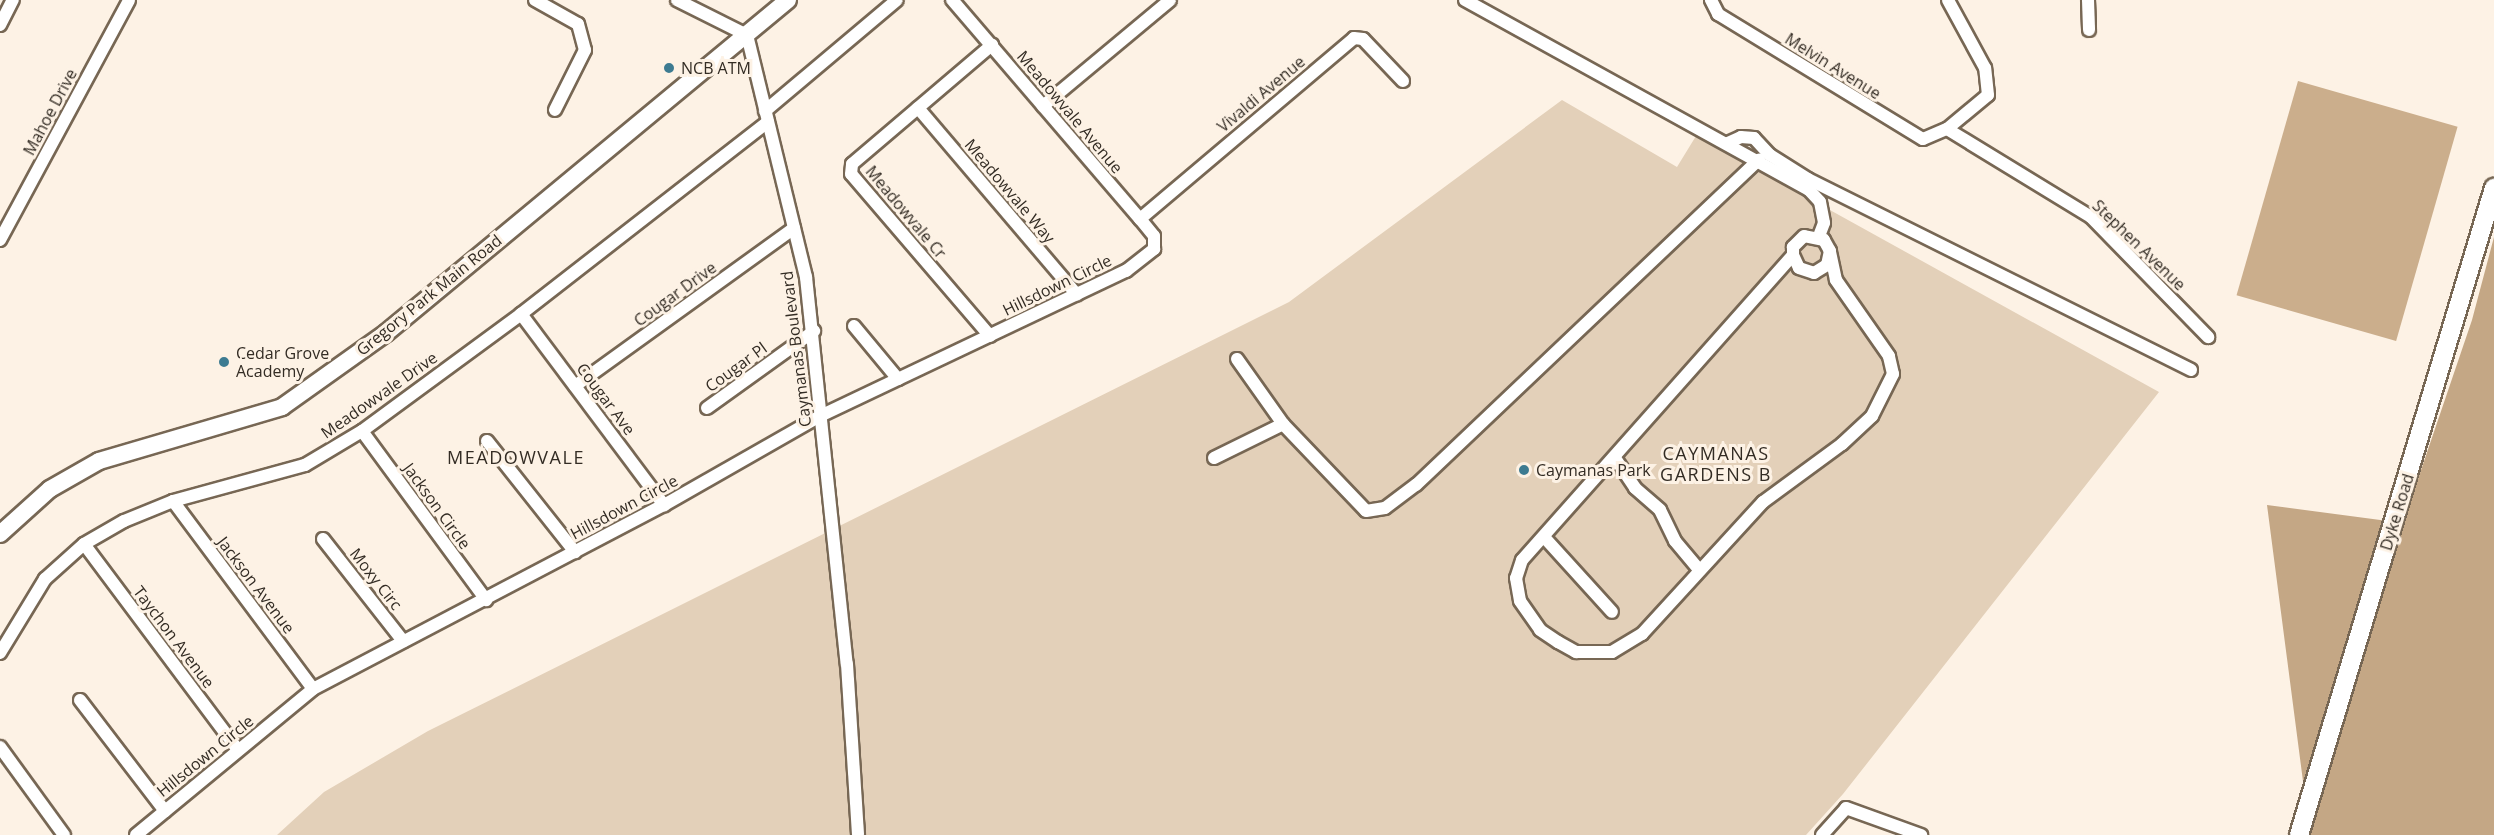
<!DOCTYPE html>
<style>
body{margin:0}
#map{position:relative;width:2494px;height:835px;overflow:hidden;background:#fdf2e5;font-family:"Open Sans",sans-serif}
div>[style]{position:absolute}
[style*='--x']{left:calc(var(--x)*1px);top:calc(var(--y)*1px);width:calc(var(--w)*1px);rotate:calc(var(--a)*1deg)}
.green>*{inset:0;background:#e3d0b9}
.forest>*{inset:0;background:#c4a785}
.water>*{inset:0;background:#cbae8c;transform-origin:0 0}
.roads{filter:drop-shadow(2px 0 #776754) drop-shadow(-2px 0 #776754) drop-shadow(0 2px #776754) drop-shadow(0 -2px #776754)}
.street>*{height:12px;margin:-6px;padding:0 6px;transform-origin:6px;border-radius:6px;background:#fff}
.secondary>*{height:16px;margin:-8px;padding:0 8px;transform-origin:8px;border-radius:8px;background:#fff}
.primary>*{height:18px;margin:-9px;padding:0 9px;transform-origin:9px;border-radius:9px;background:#fff}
.dots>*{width:16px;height:16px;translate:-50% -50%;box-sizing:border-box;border:3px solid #fdf2e5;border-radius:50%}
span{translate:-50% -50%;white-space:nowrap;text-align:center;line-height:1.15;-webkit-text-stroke:6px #fdf2e5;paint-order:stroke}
.street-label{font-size:16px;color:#332c24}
.poi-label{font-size:16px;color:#332c24}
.left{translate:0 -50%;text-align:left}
.neighbourhood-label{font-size:18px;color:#332c24;letter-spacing:1.5px}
</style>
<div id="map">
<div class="green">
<div style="clip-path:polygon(1562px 100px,1677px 167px,1696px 136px,2159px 392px,1843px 794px,1806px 835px,277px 835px,324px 792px,428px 731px,1289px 302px)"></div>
</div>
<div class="forest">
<div style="clip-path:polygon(2494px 237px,2494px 835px,2310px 835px,2267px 505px,2403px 523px,2472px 320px)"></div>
</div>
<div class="water">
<div style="left:2298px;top:81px;width:166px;height:223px;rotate:16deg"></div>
</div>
<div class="roads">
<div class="street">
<div style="--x:535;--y:0;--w:49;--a:29.2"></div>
<div style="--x:578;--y:24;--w:27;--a:75"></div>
<div style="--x:585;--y:50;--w:67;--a:116.6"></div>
<div style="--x:677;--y:0;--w:78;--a:26.6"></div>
<div style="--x:747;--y:35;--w:249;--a:76.3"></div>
<div style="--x:806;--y:277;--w:389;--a:84"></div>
<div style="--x:847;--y:664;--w:171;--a:86.3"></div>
<div style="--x:1465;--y:0;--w:393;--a:28.9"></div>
<div style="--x:1809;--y:190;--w:16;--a:47"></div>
<div style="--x:1820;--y:202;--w:21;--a:79"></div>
<div style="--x:1824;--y:223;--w:14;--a:111"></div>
<div style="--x:1711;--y:0;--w:16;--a:63"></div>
<div style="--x:1718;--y:14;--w:240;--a:31.4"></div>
<div style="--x:1923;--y:139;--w:26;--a:-23"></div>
<div style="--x:1947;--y:129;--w:53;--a:-39.7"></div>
<div style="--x:1988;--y:95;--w:27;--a:-96"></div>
<div style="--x:1985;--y:68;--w:77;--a:-118.6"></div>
<div style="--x:2088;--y:0;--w:30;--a:88"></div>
<div style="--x:0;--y:25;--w:28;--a:-63"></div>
<div style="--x:1043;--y:106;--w:165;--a:-39.8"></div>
<div style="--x:918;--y:108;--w:245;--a:49.6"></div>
<div style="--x:765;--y:111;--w:172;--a:-40.1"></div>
<div style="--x:1947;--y:129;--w:169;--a:31.4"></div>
<div style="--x:2091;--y:217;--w:168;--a:45.7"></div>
<div style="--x:1728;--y:143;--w:14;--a:-25"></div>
<div style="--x:1741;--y:137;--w:13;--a:4"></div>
<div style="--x:1754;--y:138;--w:23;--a:47"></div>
<div style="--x:1770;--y:155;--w:45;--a:32.3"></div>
<div style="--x:1808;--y:179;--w:428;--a:26.5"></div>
<div style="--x:1140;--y:219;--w:280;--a:-40.2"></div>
<div style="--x:1354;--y:38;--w:9;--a:6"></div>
<div style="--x:1363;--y:39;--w:58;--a:46.4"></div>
<div style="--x:0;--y:240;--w:272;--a:-61.7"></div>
<div style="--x:1793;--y:255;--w:408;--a:131.6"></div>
<div style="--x:1522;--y:560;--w:19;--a:108"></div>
<div style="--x:1516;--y:578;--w:23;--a:80"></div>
<div style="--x:1520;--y:601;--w:35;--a:55"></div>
<div style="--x:1540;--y:630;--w:22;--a:34"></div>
<div style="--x:1558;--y:642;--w:21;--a:29"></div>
<div style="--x:1576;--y:652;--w:36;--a:0"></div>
<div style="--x:1612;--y:652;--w:35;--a:-31"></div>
<div style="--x:1642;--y:634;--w:179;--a:-47.5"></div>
<div style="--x:1763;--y:502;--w:98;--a:-36.3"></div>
<div style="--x:1842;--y:444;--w:41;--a:-43"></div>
<div style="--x:1872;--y:416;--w:47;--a:-63.4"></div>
<div style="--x:1893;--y:374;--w:18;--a:-103"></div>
<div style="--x:1889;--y:356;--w:93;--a:-124.9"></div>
<div style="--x:1836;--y:280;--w:30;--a:-102"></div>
<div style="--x:1830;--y:251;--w:13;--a:-119"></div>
<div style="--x:1824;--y:240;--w:20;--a:-169"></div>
<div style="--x:1804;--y:236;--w:16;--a:135"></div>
<div style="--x:1793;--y:247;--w:8;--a:90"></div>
<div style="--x:1793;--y:255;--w:14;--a:65"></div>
<div style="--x:1799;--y:268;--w:16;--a:18"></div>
<div style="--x:1814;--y:273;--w:15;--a:-32"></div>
<div style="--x:1827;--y:265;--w:14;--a:-78"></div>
<div style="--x:521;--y:314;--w:239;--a:53.2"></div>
<div style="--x:854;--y:326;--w:69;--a:50.3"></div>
<div style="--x:990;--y:336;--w:213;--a:-130.6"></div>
<div style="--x:851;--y:174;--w:10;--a:-84"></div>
<div style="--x:852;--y:164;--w:184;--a:-40.4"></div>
<div style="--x:1237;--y:359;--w:80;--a:54.7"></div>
<div style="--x:575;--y:386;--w:270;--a:-35.8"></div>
<div style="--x:707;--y:408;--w:132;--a:-35.7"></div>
<div style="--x:362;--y:431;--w:210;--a:53.7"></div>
<div style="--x:487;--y:441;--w:142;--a:51.6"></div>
<div style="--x:1214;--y:458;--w:77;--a:-26.2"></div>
<div style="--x:1283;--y:424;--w:120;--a:46.3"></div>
<div style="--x:1366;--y:511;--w:19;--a:-9"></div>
<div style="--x:1385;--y:508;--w:39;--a:-37"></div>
<div style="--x:1416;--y:485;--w:473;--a:-43.5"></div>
<div style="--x:1615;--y:458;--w:36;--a:56"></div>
<div style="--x:1635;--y:488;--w:33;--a:41"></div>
<div style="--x:1660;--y:510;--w:34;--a:64"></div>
<div style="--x:1675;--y:541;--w:38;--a:50"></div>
<div style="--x:173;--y:501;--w:234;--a:53.3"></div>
<div style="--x:1544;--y:537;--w:101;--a:47.8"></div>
<div style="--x:323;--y:539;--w:130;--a:51.9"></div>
<div style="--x:84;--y:544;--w:257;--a:53.2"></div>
<div style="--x:0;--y:653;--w:87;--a:-58.7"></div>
<div style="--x:45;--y:579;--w:52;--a:-41.9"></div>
<div style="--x:84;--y:544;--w:46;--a:-29.9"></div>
<div style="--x:124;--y:521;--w:53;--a:-22.2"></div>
<div style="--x:173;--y:501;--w:137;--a:-15.3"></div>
<div style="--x:305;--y:465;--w:66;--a:-30.8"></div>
<div style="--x:362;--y:431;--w:197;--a:-36.3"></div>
<div style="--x:521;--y:314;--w:313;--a:-37.9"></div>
<div style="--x:80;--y:700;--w:140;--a:52.6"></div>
<div style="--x:0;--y:747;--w:109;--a:54"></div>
<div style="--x:136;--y:835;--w:229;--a:-39.5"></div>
<div style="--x:313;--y:689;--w:396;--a:-27.7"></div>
<div style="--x:664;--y:505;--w:180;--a:-29.7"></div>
<div style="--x:820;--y:416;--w:339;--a:-25.4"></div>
<div style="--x:1126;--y:271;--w:36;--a:-38"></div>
<div style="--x:1154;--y:249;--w:13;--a:-90"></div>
<div style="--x:1154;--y:236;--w:22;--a:-129"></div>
<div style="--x:1140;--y:219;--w:289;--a:-130.6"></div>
<div style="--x:1822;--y:835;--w:36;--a:-48"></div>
<div style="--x:1846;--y:808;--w:80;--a:19.8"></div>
</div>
<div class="secondary">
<div style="--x:0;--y:534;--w:67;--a:-42"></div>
<div style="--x:50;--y:489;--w:56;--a:-29.7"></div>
<div style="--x:99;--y:461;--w:191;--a:-16.4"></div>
<div style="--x:282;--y:407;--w:128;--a:-35.4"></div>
<div style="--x:386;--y:333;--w:522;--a:-39.64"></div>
</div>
<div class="primary">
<div style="--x:2299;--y:835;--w:676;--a:-73.23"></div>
</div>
</div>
<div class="dots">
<div style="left:669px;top:68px;background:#3d7b91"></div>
<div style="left:224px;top:362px;background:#3d7b91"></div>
<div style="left:1524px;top:470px;background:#3d7b91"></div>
</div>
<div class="street-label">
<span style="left:1833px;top:66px;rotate:32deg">Melvin Avenue</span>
<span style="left:1261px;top:94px;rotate:-40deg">Vivaldi Avenue</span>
<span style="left:50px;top:112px;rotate:-62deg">Mahoe Drive</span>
<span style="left:1070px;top:112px;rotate:50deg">Meadowvale Avenue</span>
<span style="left:1010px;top:191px;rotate:50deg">Meadowvale Way</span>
<span style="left:906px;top:212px;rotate:50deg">Meadowvale Cr</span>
<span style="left:2139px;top:245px;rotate:44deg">Stephen Avenue</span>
<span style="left:1057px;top:285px;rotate:-26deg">Hillsdown Circle</span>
<span style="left:675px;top:294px;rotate:-36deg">Cougar Drive</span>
<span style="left:429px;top:295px;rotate:-39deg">Gregory Park Main Road</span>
<span style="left:796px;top:349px;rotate:-97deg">Caymanas Boulevard</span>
<span style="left:736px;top:367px;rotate:-36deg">Cougar Pl</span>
<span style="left:379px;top:395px;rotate:-35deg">Meadowvale Drive</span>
<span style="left:606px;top:399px;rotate:53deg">Cougar Ave</span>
<span style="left:437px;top:506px;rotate:54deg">Jackson Circle</span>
<span style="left:624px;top:507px;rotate:-28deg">Hillsdown Circle</span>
<span style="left:2397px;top:512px;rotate:-73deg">Dyke Road</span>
<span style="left:376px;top:579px;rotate:52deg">Moxy Circ</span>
<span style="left:256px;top:585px;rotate:53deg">Jackson Avenue</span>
<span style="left:174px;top:637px;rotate:53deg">Taychon Avenue</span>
<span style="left:205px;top:756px;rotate:-39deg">Hillsdown Circle</span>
</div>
<div class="poi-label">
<span class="left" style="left:681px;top:68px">NCB ATM</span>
<span class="left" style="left:236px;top:362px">Cedar Grove<br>Academy</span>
<span class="left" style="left:1536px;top:470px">Caymanas Park</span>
</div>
<div class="neighbourhood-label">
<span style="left:1716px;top:464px">CAYMANAS<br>GARDENS B</span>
<span style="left:516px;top:457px">MEADOWVALE</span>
</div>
</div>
